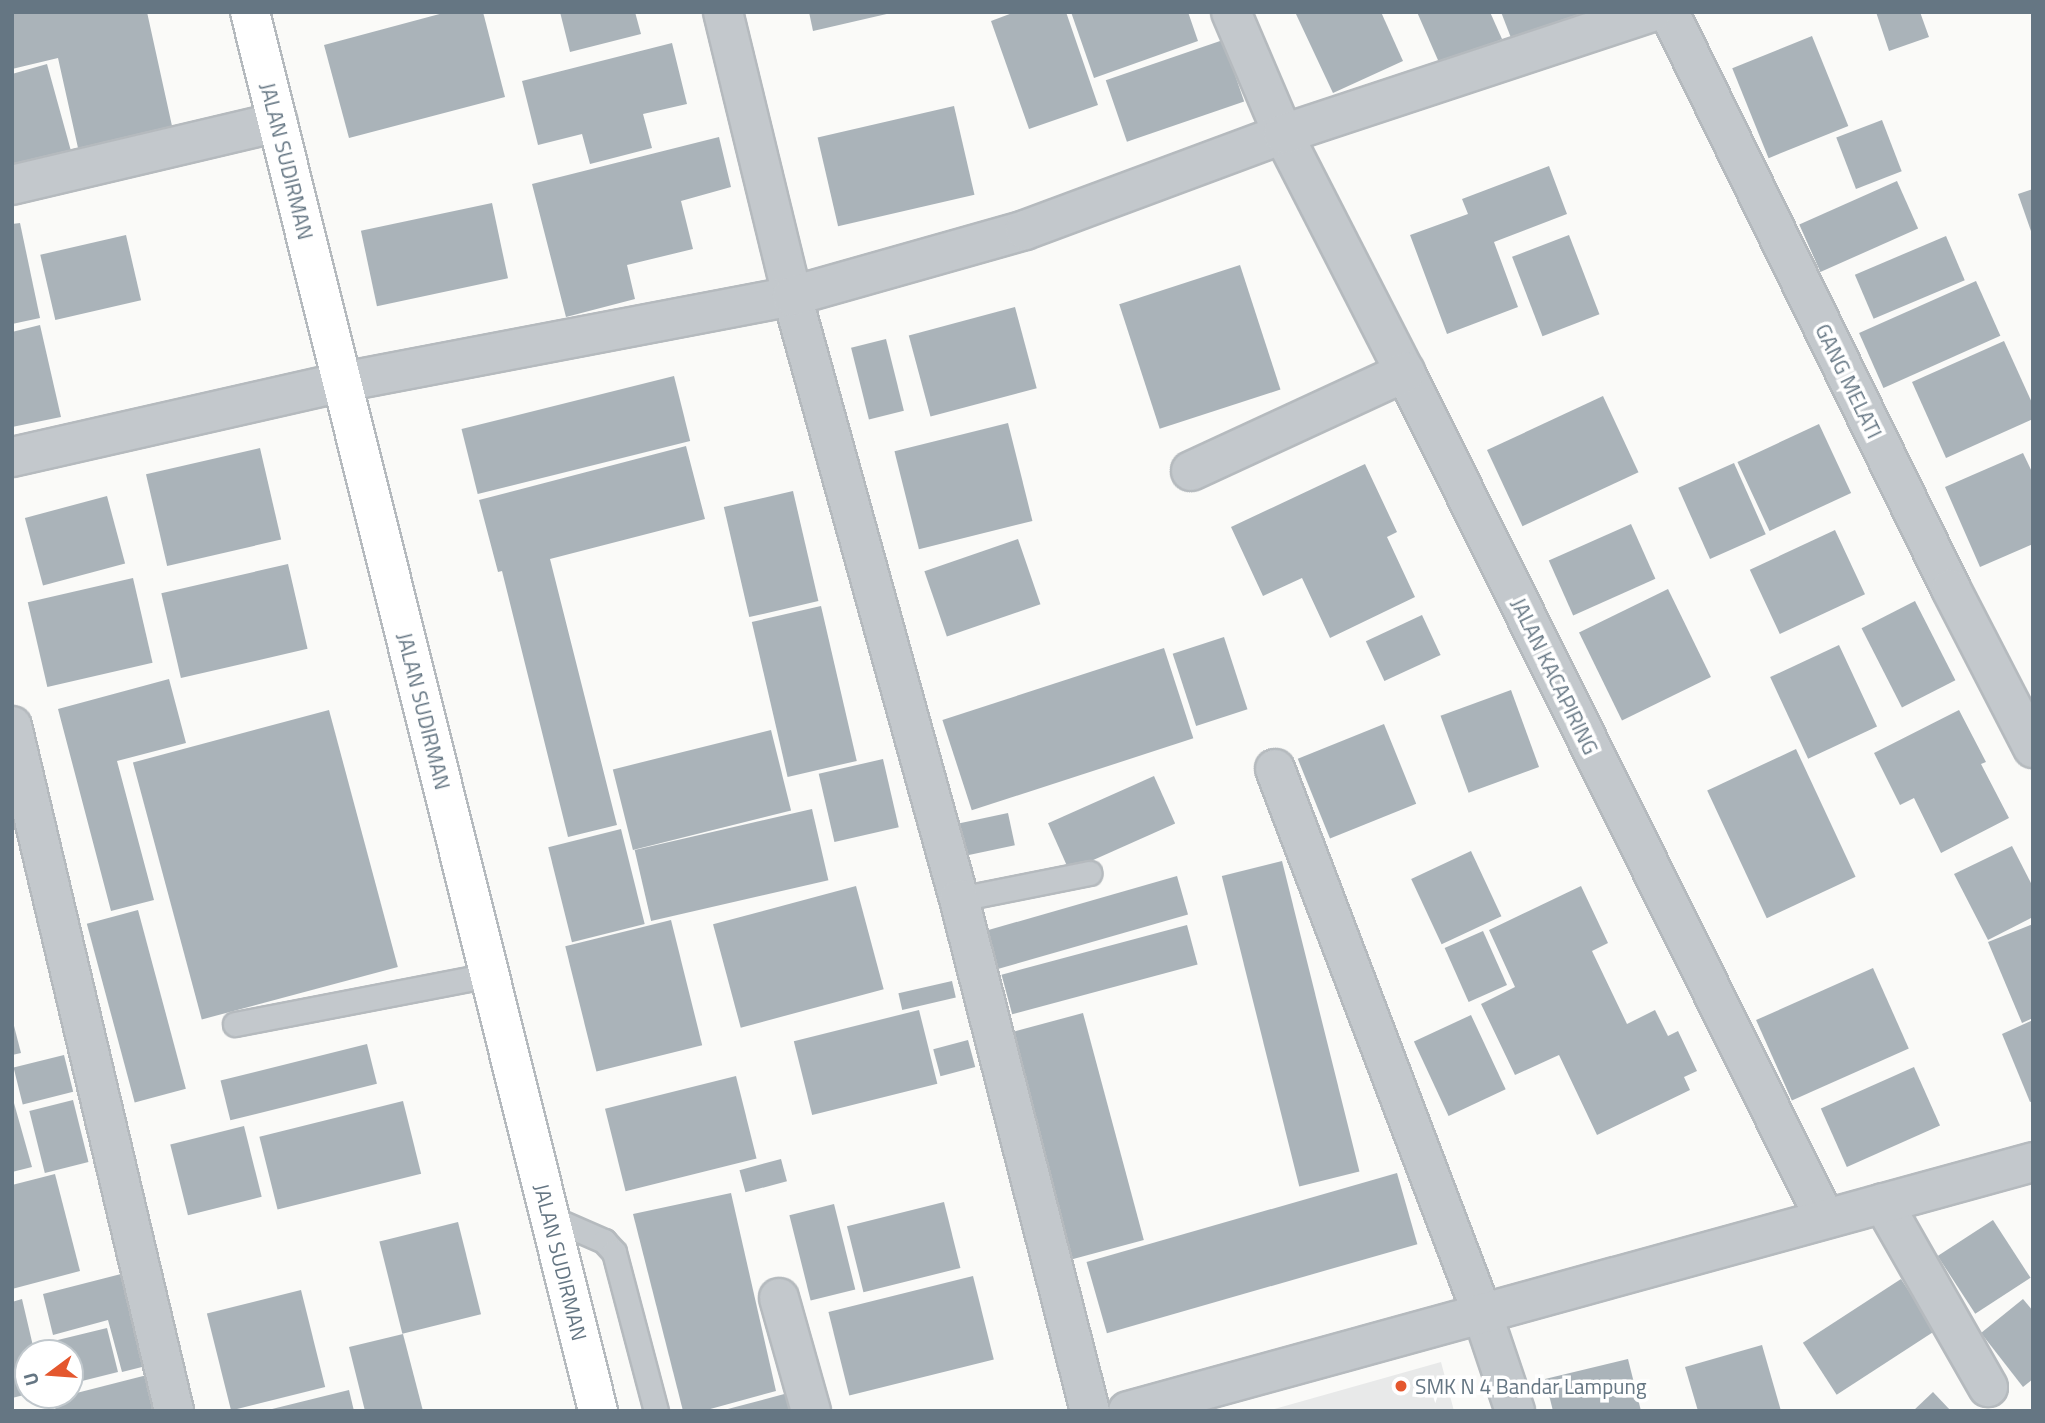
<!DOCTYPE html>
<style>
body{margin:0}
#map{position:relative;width:2045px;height:1423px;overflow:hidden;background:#fafaf8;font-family:"Titillium Web",sans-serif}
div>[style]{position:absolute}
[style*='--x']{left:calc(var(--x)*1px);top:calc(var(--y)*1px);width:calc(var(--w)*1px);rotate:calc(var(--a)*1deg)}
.built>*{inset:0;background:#e8e9e9}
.building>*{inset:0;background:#aab3b9;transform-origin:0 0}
.roads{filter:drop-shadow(2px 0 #b5babe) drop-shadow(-2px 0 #b5babe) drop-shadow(0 2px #b5babe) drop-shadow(0 -2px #b5babe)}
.service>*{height:23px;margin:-11.5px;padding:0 11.5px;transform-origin:11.5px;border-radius:11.5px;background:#c3c8cc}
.minor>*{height:38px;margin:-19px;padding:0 19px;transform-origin:19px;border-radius:19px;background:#c3c8cc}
.tertiary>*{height:38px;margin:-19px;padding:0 19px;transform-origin:19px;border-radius:19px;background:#c3c8cc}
.primary>*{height:38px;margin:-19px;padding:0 19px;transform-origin:19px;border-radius:19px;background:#fff}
.dots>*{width:19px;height:19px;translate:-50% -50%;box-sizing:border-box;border:4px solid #fff;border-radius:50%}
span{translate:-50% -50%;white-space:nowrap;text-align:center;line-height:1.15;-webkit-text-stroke:7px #fff;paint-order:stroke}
.street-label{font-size:21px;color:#657683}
.poi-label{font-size:21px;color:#657683}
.left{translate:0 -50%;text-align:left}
.frame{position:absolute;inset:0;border:14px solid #657683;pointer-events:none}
.north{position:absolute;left:14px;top:1339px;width:70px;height:70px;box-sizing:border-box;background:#fff;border:2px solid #c1c8cd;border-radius:50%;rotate:254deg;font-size:19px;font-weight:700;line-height:28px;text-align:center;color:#657683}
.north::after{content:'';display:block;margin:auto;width:24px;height:32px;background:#e4572e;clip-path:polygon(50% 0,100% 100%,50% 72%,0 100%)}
</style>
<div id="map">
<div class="built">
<div style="clip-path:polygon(1441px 1362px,1454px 1411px,1267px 1411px)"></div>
</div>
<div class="building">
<div style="clip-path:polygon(12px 12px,147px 12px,174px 135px,80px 157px,58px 58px,12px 69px)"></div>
<div style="clip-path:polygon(447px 12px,483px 12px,505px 97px,349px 138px,324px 45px)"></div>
<div style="clip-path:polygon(560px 12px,635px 12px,641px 34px,570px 52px)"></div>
<div style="clip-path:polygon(809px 12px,891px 12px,891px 13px,813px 31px)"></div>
<div style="clip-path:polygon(1015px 12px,1066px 12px,1098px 105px,1029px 129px,991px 21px)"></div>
<div style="clip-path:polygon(1071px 12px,1188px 12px,1198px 41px,1094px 78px)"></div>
<div style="clip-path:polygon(1295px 12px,1381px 12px,1403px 61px,1333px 93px)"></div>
<div style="clip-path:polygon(1417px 12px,1490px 12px,1502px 39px,1441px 67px)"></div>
<div style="clip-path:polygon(1501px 12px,1595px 12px,1513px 43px)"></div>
<div style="clip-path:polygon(1876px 12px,1920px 12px,1929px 37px,1889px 51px)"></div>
<div style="left:1812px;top:36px;width:97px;height:86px;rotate:68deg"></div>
<div style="left:1223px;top:40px;width:65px;height:124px;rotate:71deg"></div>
<div style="clip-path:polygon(672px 43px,687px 104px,643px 114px,652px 148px,590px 164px,582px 134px,538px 145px,522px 81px)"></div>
<div style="clip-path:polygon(47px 64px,71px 151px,12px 168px,12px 74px)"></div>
<div style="left:954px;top:106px;width:91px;height:140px;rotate:77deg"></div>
<div style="left:1882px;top:120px;width:55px;height:49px;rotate:69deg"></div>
<div style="clip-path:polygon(719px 137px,731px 187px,681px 201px,693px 249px,627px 265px,635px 299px,566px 317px,532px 184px)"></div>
<div style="clip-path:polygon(1549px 166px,1567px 214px,1494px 242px,1518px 307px,1447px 334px,1410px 235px,1468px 214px,1462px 199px)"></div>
<div style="left:1897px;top:181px;width:52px;height:107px;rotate:66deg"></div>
<div style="clip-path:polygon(2033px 189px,2033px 234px,2032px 234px,2018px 194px)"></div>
<div style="left:492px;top:203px;width:77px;height:134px;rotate:78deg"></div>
<div style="clip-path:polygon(20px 223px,40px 318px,12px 324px,12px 224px)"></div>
<div style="left:126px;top:235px;width:67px;height:88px;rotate:77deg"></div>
<div style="left:1569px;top:235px;width:85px;height:61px;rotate:69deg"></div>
<div style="left:1946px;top:236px;width:48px;height:99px;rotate:67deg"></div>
<div style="left:1240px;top:265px;width:131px;height:127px;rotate:72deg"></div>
<div style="left:1976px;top:281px;width:60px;height:128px;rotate:66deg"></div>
<div style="left:1015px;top:307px;width:84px;height:110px;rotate:75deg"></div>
<div style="clip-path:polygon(40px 325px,61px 417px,12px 427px,12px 332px)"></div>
<div style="left:886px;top:339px;width:74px;height:36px;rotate:76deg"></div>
<div style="clip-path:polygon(2004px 341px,2033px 405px,2033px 419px,1946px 458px,1912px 382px)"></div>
<div style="left:674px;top:376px;width:67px;height:219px;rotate:76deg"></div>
<div style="left:1603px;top:396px;width:84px;height:128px;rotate:65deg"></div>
<div style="left:1008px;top:423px;width:101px;height:117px;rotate:76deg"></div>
<div style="left:1819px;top:424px;width:76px;height:90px;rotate:65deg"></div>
<div style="clip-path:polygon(686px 446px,705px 519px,550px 559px,617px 825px,568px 837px,502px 571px,498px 572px,479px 500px)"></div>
<div style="left:260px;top:448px;width:94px;height:117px;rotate:77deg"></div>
<div style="clip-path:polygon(2023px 453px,2033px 474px,2033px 544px,1980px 567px,1945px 487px)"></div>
<div style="left:1734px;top:463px;width:78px;height:61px;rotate:66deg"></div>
<div style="clip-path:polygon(1365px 464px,1397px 532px,1387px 537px,1415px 597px,1330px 638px,1302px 578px,1263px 596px,1231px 527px)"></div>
<div style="left:793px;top:491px;width:113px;height:71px;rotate:77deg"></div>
<div style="left:107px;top:496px;width:70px;height:85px;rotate:75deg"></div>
<div style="left:1631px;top:524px;width:60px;height:90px;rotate:66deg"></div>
<div style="left:1835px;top:530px;width:71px;height:94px;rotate:65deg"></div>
<div style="left:1018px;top:539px;width:69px;height:99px;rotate:71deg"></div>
<div style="left:288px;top:564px;width:87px;height:130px;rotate:77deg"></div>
<div style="left:133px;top:578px;width:87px;height:108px;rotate:77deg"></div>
<div style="left:1668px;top:589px;width:98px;height:99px;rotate:64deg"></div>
<div style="left:1915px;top:601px;width:89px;height:60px;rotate:63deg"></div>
<div style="left:821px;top:606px;width:159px;height:71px;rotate:77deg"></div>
<div style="left:1422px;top:615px;width:44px;height:62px;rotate:65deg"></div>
<div style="left:1224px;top:637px;width:76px;height:54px;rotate:72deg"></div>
<div style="left:1839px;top:645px;width:90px;height:76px;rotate:65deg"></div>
<div style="left:1164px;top:648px;width:95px;height:233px;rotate:72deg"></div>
<div style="clip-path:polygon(169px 679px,186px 743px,117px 761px,154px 900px,111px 911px,58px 709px)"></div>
<div style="left:1511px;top:690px;width:82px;height:75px;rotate:70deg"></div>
<div style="left:329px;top:710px;width:266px;height:203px;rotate:75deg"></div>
<div style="clip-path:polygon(1959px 710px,1986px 762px,1981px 764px,2009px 818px,1941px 853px,1914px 798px,1900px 805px,1874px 753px)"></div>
<div style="left:1384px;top:724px;width:86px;height:93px;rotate:68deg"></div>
<div style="left:771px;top:730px;width:83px;height:163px;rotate:76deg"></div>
<div style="left:1796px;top:749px;width:141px;height:98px;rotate:65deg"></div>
<div style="left:883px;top:759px;width:70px;height:66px;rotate:77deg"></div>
<div style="left:1154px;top:776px;width:52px;height:116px;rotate:66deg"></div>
<div style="left:812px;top:809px;width:73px;height:182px;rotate:77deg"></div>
<div style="left:1008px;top:813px;width:33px;height:53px;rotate:78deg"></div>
<div style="left:621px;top:829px;width:98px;height:75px;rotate:76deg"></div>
<div style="clip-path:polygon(2012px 846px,2033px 887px,2033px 917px,1988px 940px,1954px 874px)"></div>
<div style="left:1471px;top:851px;width:72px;height:66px;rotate:65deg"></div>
<div style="left:1282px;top:861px;width:320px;height:62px;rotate:76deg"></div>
<div style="left:1177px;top:876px;width:40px;height:207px;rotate:74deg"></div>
<div style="left:856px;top:886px;width:107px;height:148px;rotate:75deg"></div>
<div style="clip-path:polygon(1581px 886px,1608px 943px,1592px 951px,1627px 1024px,1655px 1010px,1668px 1036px,1678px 1031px,1697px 1071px,1684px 1077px,1690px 1090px,1597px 1135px,1559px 1055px,1515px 1075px,1481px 1004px,1515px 987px,1489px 930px)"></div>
<div style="left:138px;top:910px;width:185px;height:53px;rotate:75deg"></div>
<div style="left:671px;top:920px;width:129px;height:109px;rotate:76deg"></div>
<div style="clip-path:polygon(2033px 924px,2033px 1018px,2022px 1023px,1988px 942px)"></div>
<div style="left:1187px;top:925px;width:41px;height:192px;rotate:75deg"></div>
<div style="left:1483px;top:931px;width:59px;height:42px;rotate:66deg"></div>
<div style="left:1873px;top:968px;width:88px;height:128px;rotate:66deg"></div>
<div style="left:952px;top:981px;width:17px;height:55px;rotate:77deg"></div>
<div style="left:919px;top:1010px;width:76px;height:129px;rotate:76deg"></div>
<div style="left:1083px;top:1013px;width:235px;height:75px;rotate:75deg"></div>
<div style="left:1471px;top:1015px;width:82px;height:63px;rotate:65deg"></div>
<div style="clip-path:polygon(2033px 1020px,2033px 1101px,2030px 1102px,2002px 1034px)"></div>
<div style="clip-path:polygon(13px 1022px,21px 1053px,12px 1055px,12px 1023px)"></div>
<div style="left:968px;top:1040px;width:28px;height:36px;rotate:75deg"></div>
<div style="left:367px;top:1044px;width:41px;height:151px;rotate:76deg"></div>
<div style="left:64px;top:1055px;width:38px;height:52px;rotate:76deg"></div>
<div style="left:1914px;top:1067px;width:64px;height:102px;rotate:66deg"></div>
<div style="left:736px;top:1076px;width:85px;height:135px;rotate:76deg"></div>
<div style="clip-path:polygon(12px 1096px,32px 1167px,12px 1172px)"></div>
<div style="left:73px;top:1100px;width:64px;height:45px;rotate:76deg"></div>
<div style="left:403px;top:1101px;width:75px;height:148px;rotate:76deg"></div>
<div style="left:244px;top:1126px;width:73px;height:76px;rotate:76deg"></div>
<div style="left:781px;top:1159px;width:23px;height:43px;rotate:75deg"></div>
<div style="left:1397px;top:1173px;width:74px;height:323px;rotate:74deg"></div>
<div style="clip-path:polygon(55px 1174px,80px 1271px,12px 1289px,12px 1185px)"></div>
<div style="clip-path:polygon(731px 1193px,776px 1391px,703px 1411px,683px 1411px,633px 1214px)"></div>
<div style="left:944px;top:1202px;width:68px;height:100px;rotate:76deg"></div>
<div style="left:834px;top:1204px;width:88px;height:46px;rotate:76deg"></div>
<div style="left:1993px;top:1220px;width:69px;height:66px;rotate:57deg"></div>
<div style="left:458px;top:1222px;width:95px;height:81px;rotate:76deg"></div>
<div style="clip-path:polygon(121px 1274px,146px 1366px,122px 1372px,108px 1320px,53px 1335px,43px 1294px)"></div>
<div style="left:973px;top:1276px;width:86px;height:149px;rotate:76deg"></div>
<div style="left:1901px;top:1279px;width:62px;height:117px;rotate:57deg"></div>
<div style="left:301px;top:1290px;width:100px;height:97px;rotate:76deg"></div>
<div style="clip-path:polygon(22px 1299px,33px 1346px,107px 1328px,118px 1372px,70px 1384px,70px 1353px,28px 1353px,28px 1394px,12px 1398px,12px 1302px)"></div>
<div style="clip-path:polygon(2023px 1299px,2033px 1311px,2033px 1379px,2023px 1387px,1981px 1333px)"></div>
<div style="clip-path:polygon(403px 1334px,423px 1411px,365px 1411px,349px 1347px)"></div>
<div style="clip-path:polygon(1762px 1345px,1781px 1411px,1698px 1411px,1685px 1367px)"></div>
<div style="clip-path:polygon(1628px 1359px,1641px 1411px,1553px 1411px,1545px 1379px)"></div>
<div style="clip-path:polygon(147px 1375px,156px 1411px,56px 1411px,53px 1399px)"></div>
<div style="clip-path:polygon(349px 1390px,354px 1411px,268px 1411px,268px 1410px)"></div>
<div style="clip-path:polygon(1933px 1392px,1951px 1411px,1913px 1411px)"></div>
<div style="clip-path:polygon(788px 1393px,793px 1411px,724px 1411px,724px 1410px)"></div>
</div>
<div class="roads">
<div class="service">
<div style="--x:959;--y:899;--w:133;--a:-11.3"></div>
<div style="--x:235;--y:1024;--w:260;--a:-10.9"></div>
<div style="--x:549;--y:1217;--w:60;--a:23.6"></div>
<div style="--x:604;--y:1241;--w:15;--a:48"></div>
<div style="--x:614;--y:1252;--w:164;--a:75.2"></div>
</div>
<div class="minor">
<div style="--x:723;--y:12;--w:292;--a:76.3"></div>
<div style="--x:792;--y:296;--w:626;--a:74.52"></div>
<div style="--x:959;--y:899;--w:528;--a:75.65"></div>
<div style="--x:1231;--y:12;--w:133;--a:66.9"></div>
<div style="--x:1283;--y:134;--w:267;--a:62.9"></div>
<div style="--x:1405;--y:372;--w:945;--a:63.62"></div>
<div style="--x:1669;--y:12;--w:642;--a:63.95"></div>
<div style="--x:1951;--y:589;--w:179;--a:62.7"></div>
<div style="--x:12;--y:185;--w:273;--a:-13.3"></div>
<div style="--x:12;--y:457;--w:338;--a:-12.8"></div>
<div style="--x:342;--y:382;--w:458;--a:-10.8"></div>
<div style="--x:792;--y:296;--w:242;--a:-15.8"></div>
<div style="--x:1025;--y:230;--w:275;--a:-20.4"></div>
<div style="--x:1283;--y:134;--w:388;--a:-18.3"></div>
<div style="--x:1191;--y:471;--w:236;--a:-24.8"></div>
<div style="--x:12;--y:726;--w:704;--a:76.69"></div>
<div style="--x:1275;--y:769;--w:582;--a:69.17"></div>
<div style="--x:1482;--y:1313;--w:103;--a:71.4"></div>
<div style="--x:1883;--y:1203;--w:212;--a:60.3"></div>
<div style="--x:779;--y:1298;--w:117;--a:74.2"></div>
</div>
<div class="tertiary">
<div style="--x:1128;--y:1411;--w:939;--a:-15.38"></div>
</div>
<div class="primary">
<div style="--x:250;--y:12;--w:1442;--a:76.03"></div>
</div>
</div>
<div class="dots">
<div style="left:1401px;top:1386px;background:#e4572e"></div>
</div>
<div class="street-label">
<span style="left:287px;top:161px;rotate:76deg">JALAN SUDIRMAN</span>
<span style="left:1849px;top:381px;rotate:64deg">GANG MELATI</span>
<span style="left:1555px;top:676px;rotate:64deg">JALAN KACAPIRING</span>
<span style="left:424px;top:711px;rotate:76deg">JALAN SUDIRMAN</span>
<span style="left:561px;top:1262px;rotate:76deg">JALAN SUDIRMAN</span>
</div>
<div class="poi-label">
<span class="left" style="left:1415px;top:1386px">SMK N 4 Bandar Lampung</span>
</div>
<div class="frame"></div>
<div class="north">U</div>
</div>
